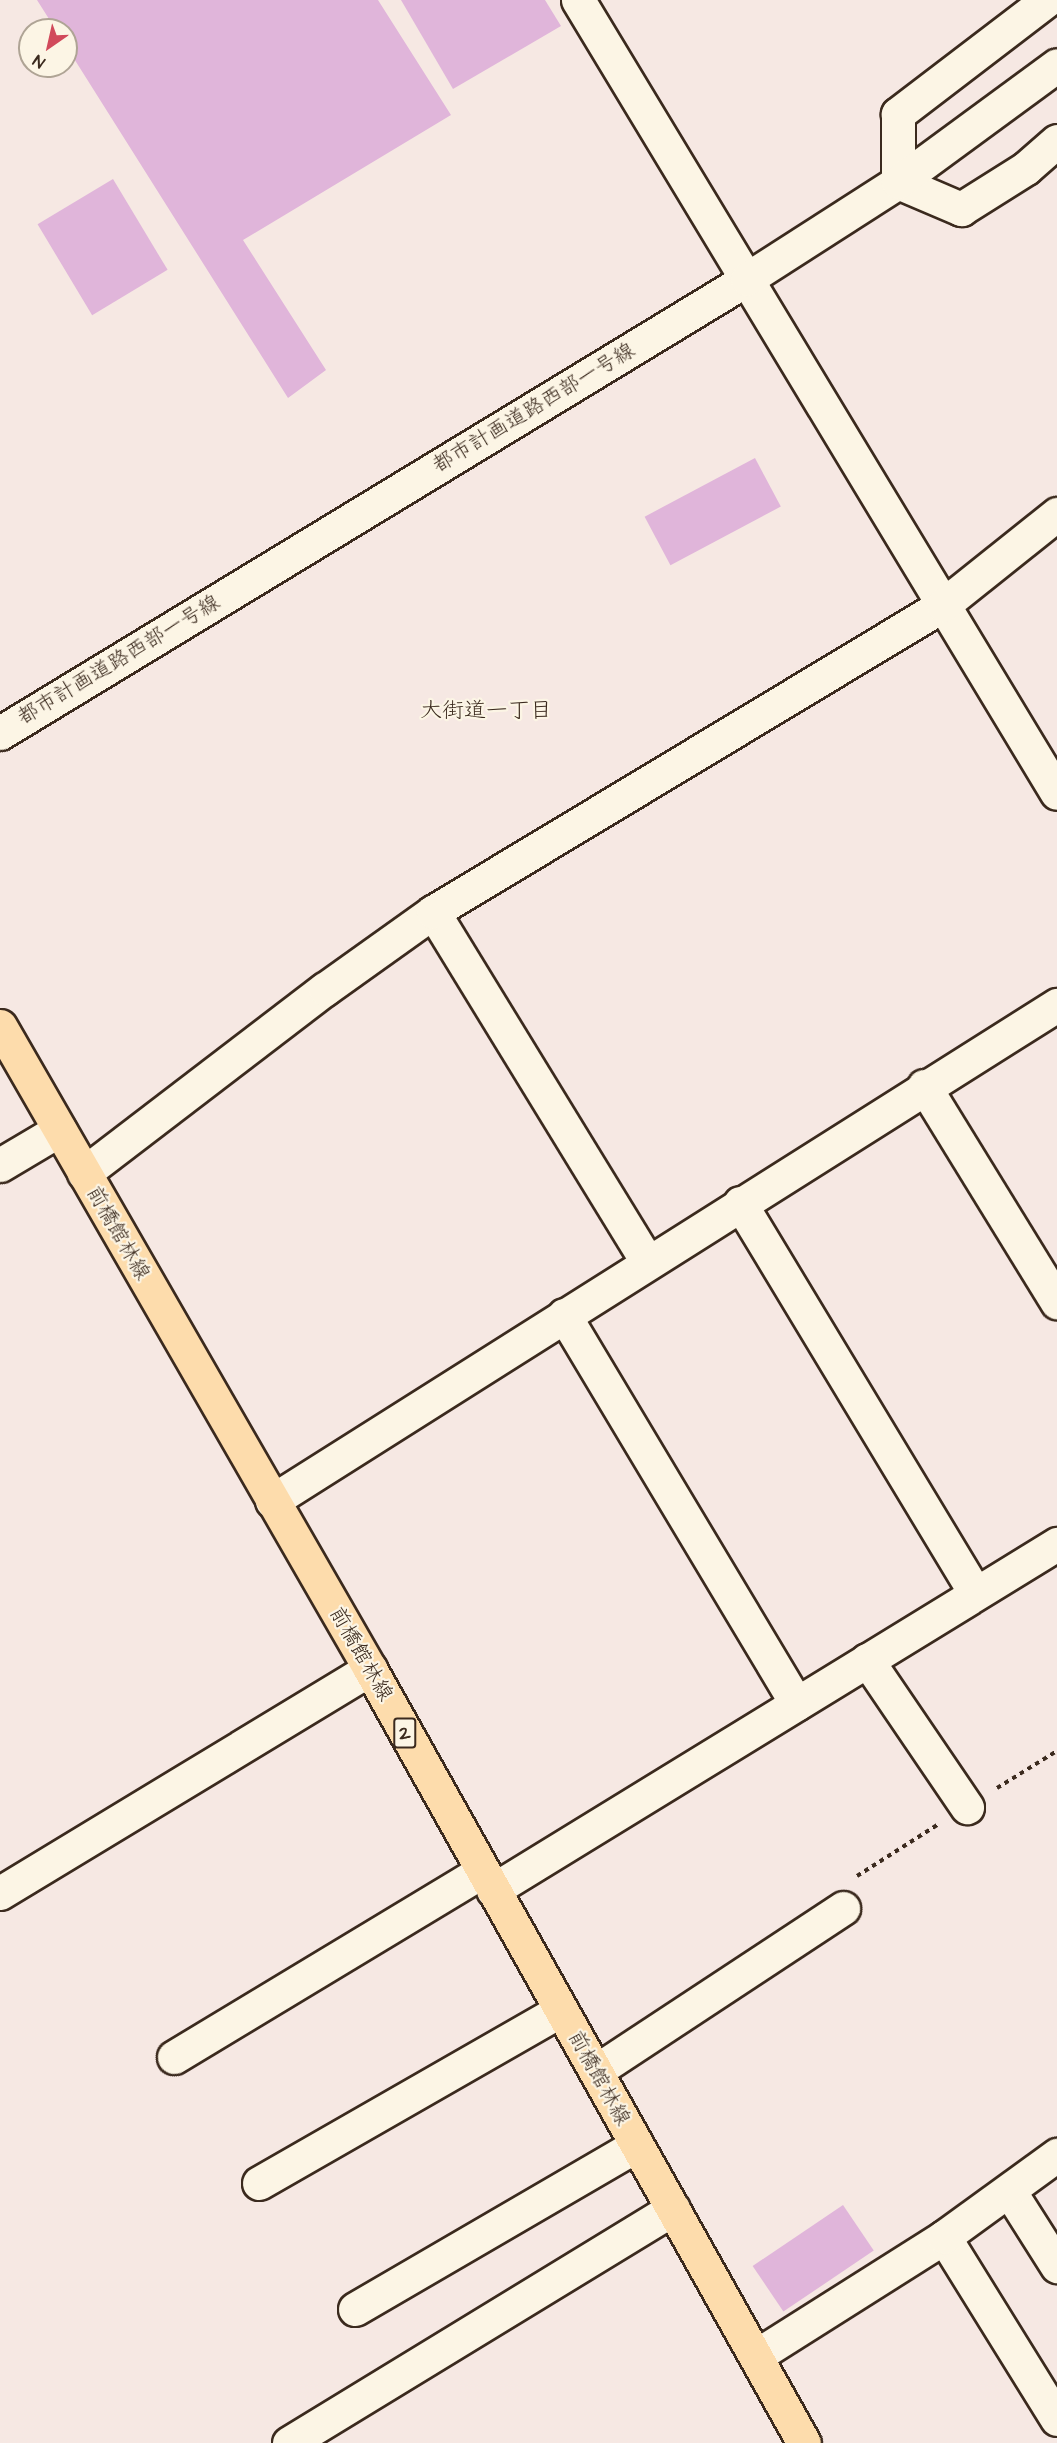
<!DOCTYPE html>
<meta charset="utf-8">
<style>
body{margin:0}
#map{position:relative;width:1057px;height:2443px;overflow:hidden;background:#f6e8e3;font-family:"Architects Daughter","Klee One",sans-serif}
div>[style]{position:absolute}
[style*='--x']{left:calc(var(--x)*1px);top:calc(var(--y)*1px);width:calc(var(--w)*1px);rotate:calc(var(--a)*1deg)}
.building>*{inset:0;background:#e0b5da;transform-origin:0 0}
.path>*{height:4px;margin-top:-2px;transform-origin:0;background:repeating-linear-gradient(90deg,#3b2a1e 0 4.5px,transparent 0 9px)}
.roads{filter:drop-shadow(2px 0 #3b2a1e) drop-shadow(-2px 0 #3b2a1e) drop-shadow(0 2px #3b2a1e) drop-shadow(0 -2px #3b2a1e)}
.minor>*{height:33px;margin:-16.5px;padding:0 16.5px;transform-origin:16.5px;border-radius:16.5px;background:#fcf5e5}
.major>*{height:33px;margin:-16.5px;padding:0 16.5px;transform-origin:16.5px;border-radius:16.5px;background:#fddcac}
span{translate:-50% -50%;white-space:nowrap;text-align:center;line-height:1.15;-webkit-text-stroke:4.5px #fcf5e5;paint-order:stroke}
.shield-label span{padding:2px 4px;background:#fcf5e5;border:2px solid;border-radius:4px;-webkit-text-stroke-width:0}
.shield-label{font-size:20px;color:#3b2a1e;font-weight:700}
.street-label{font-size:21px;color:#3b2a1e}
.neighbourhood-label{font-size:22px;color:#3b2a1e}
.north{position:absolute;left:18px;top:18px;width:60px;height:60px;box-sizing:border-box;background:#fcf5e5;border:2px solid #afa495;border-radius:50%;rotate:214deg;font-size:16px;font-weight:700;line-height:24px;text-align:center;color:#3b2a1e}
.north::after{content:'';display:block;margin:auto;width:21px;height:27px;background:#d1495b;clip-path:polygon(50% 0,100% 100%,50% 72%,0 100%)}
</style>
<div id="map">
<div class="building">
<div style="clip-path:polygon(37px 0,378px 0,451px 115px,243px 240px,326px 370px,288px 398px,66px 46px,66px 30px,56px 30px)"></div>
<div style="clip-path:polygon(401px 0,545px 0,561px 26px,453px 89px)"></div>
<div style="left:113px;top:179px;width:106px;height:88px;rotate:59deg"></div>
<div style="left:755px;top:458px;width:55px;height:125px;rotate:62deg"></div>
<div style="left:843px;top:2205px;width:55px;height:109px;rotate:56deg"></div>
</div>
<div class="path">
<div style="--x:997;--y:1788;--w:70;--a:-31.7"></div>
<div style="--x:857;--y:1876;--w:95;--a:-32.5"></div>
</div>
<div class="roads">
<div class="minor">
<div style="--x:578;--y:0;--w:926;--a:58.87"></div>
<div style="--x:1047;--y:0;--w:188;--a:142.6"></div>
<div style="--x:898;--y:114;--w:68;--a:90"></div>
<div style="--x:898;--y:182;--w:69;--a:23.2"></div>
<div style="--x:961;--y:209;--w:77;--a:-32.2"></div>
<div style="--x:1026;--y:168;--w:41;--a:-41.1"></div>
<div style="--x:0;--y:733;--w:874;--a:-31.29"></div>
<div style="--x:747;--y:279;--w:179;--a:-32.7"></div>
<div style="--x:898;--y:182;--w:197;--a:-36.3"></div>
<div style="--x:433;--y:912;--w:409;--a:58.5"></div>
<div style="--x:924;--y:1086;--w:254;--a:58.4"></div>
<div style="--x:0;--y:1165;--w:69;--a:-30.7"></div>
<div style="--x:84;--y:1173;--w:303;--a:-37.4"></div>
<div style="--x:325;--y:989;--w:133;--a:-35.5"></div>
<div style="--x:433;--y:912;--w:595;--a:-31.05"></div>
<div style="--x:943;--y:605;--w:146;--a:-38.6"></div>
<div style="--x:740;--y:1203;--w:454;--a:58.9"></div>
<div style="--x:564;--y:1315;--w:453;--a:59.1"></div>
<div style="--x:272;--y:1501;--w:929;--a:-32.29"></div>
<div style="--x:867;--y:1660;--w:178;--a:55.8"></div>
<div style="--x:493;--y:1890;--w:662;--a:-31.53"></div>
<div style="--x:0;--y:1893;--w:433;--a:-31.2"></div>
<div style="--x:174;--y:2057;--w:360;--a:-31.1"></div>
<div style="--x:596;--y:2071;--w:296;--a:-33.4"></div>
<div style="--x:259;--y:2183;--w:348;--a:-29.8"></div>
<div style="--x:1010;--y:2192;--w:88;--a:57.6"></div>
<div style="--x:944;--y:2237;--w:214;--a:58.2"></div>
<div style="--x:355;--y:2309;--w:326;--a:-30.2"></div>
<div style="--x:756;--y:2356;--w:222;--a:-32.3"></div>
<div style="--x:944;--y:2237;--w:140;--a:-36"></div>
<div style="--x:289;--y:2443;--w:450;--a:-31.4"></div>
</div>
<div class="major">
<div style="--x:0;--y:1026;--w:742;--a:60.08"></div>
<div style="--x:370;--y:1669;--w:887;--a:60.72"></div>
</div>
</div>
<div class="shield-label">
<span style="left:405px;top:1733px">2</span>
</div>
<div class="street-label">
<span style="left:534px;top:408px;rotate:-31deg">都市計画道路西部一号線</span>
<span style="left:119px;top:660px;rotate:-31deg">都市計画道路西部一号線</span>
<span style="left:118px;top:1233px;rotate:60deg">前橋館林線</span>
<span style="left:361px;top:1654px;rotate:60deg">前橋館林線</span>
<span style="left:599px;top:2078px;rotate:61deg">前橋館林線</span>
</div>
<div class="neighbourhood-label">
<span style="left:486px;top:711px">大街道一丁目</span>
</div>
<div class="north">N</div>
</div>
